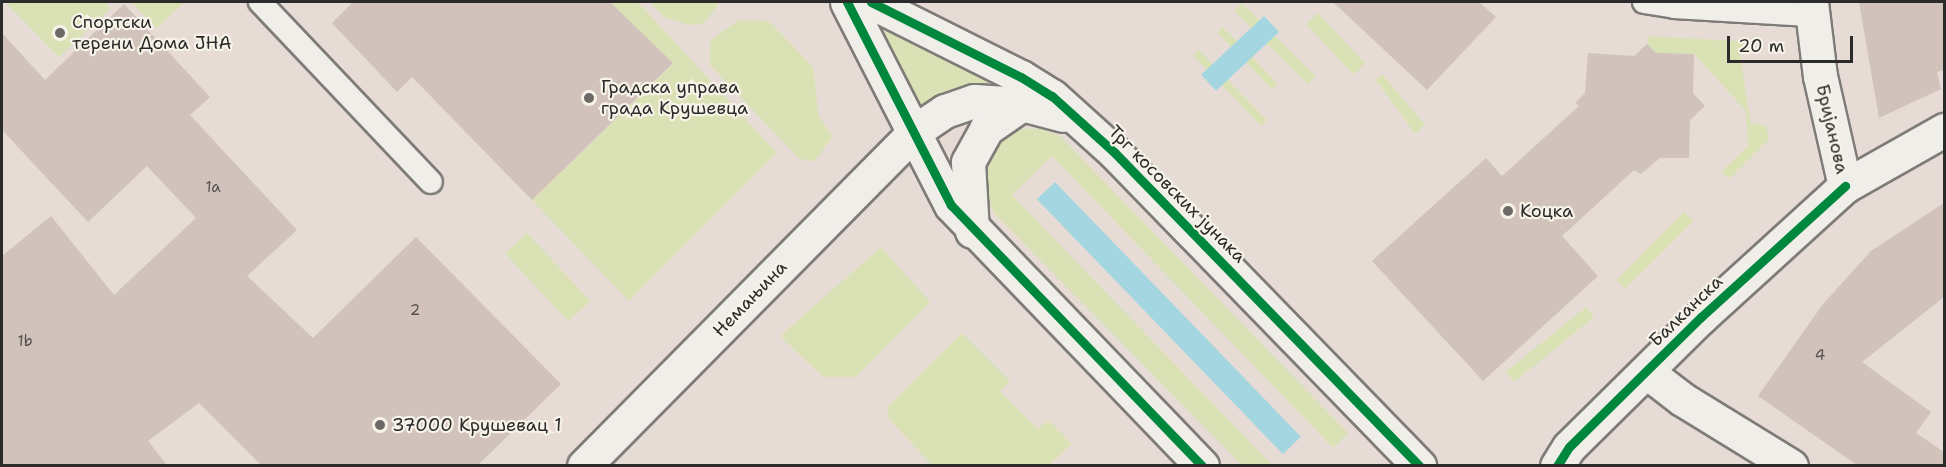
<!DOCTYPE html>
<meta charset="utf-8">
<style>
body{margin:0}
#map{position:relative;width:1946px;height:467px;overflow:hidden;background:#e6dcd5;font-family:"Shantell Sans",sans-serif}
div>[style]{position:absolute}
[style*='--x']{left:calc(var(--x)*1px);top:calc(var(--y)*1px);width:calc(var(--w)*1px);rotate:calc(var(--a)*1deg)}
.green>*{inset:0;background:#dae2b5;transform-origin:0 0}
.water>*{inset:0;background:#a3d6e1;transform-origin:0 0}
.building>*{inset:0;background:#d1c2bb}
.roads{filter:drop-shadow(2px 0 #7f7b78) drop-shadow(-2px 0 #7f7b78) drop-shadow(0 2px #7f7b78) drop-shadow(0 -2px #7f7b78)}
.service>*{height:22px;margin:-11px;padding:0 11px;transform-origin:11px;border-radius:11px;background:#f0eee9}
.minor>*{height:33px;margin:-16.5px;padding:0 16.5px;transform-origin:16.5px;border-radius:16.5px;background:#f0eee9}
.secondary>*{height:33px;margin:-16.5px;padding:0 16.5px;transform-origin:16.5px;border-radius:16.5px;background:#f0eee9}
.cycleway>*{height:9px;margin:-4.5px;padding:0 4.5px;transform-origin:4.5px;border-radius:4.5px;background:#00873e}
.dots>*{width:16px;height:16px;translate:-50% -50%;box-sizing:border-box;border:3px solid #f7f3e8;border-radius:50%}
span{translate:-50% -50%;white-space:nowrap;text-align:center;line-height:1.15;-webkit-text-stroke:4.5px #f7f3e8;paint-order:stroke}
.number-label{font-size:15px;color:#54514f}
.number-label span{-webkit-text-stroke-width:0}
.poi-label{font-size:18px;color:#2b2b2b}
.left{translate:0 -50%;text-align:left}
.street-label{font-size:18px;color:#2b2b2b}
.frame{position:absolute;inset:0;border:3px solid #2b2b2b;pointer-events:none}
.scale{position:absolute;left:1727px;top:36px;width:126px;height:27px;box-sizing:border-box;border:3px solid #2b2b2b;border-top:0;padding-left:8px;font-size:18px;line-height:21px;white-space:nowrap;color:#2b2b2b;-webkit-text-stroke:4px #f7f3e8;paint-order:stroke}
</style>
<div id="map">
<div class="green">
<div style="clip-path:polygon(5px 2px,105px 2px,111px 8px,59px 57px)"></div>
<div style="clip-path:polygon(131px 2px,185px 2px,157px 28px)"></div>
<div style="clip-path:polygon(610px 2px,638px 2px,777px 153px,629px 301px,532px 200px,673px 64px)"></div>
<div style="clip-path:polygon(650px 2px,717px 2px,717px 7px,703px 24px,689px 25px,664px 17px)"></div>
<div style="left:1242px;top:3px;width:104px;height:11px;rotate:45deg"></div>
<div style="left:1318px;top:13px;width:69px;height:16px;rotate:47deg"></div>
<div style="clip-path:polygon(739px 20px,769px 21px,813px 67px,819px 117px,833px 136px,815px 161px,800px 159px,790px 149px,710px 65px,710px 41px)"></div>
<div style="left:1223px;top:27px;width:79px;height:8px;rotate:46deg"></div>
<div style="clip-path:polygon(890px 28px,990px 77px,990px 83px,948px 92px,925px 105px,918px 105px,884px 37px,884px 31px)"></div>
<div style="clip-path:polygon(1649px 36px,1752px 42px,1754px 49px,1740px 53px,1750px 120px,1751px 123px,1766px 126px,1769px 139px,1729px 179px,1721px 172px,1748px 146px,1746px 111px,1694px 54px,1656px 53px,1647px 44px)"></div>
<div style="left:1199px;top:50px;width:98px;height:8px;rotate:46deg"></div>
<div style="clip-path:polygon(1382px 74px,1425px 125px,1415px 134px,1376px 80px)"></div>
<div style="clip-path:polygon(1009px 129px,1040px 129px,1060px 136px,1348px 433px,1333px 448px,1052px 156px,1012px 195px,1272px 465px,1242px 465px,995px 214px,986px 198px,981px 168px,988px 149px)"></div>
<div style="left:1684px;top:212px;width:13px;height:96px;rotate:45deg"></div>
<div style="left:527px;top:233px;width:93px;height:30px;rotate:47deg"></div>
<div style="clip-path:polygon(881px 247px,930px 302px,856px 377px,823px 377px,780px 336px)"></div>
<div style="left:1586px;top:307px;width:13px;height:103px;rotate:51deg"></div>
<div style="clip-path:polygon(962px 333px,1010px 381px,1000px 391px,1038px 429px,1048px 420px,1072px 444px,1049px 465px,932px 465px,889px 419px,887px 407px)"></div>
</div>
<div class="water">
<div style="left:1264px;top:16px;width:22px;height:86px;rotate:47deg"></div>
<div style="left:1055px;top:182px;width:354px;height:25px;rotate:46deg"></div>
</div>
<div class="building">
<div style="clip-path:polygon(353px 2px,610px 2px,673px 63px,532px 200px,412px 77px,397px 92px,332px 23px)"></div>
<div style="clip-path:polygon(1333px 2px,1479px 2px,1496px 17px,1427px 90px)"></div>
<div style="clip-path:polygon(1859px 2px,1944px 2px,1944px 70px,1937px 72px,1941px 89px,1879px 118px)"></div>
<div style="clip-path:polygon(124px 4px,210px 97px,190px 115px,297px 230px,247px 276px,313px 338px,416px 237px,561px 384px,478px 465px,261px 465px,199px 403px,148px 441px,167px 465px,2px 465px,2px 256px,51px 216px,114px 295px,196px 218px,147px 166px,88px 222px,2px 130px,2px 33px,45px 80px)"></div>
<div style="clip-path:polygon(1647px 44px,1656px 53px,1694px 54px,1693px 93px,1705px 106px,1690px 120px,1689px 158px,1660px 158px,1641px 174px,1634px 170px,1562px 236px,1598px 276px,1483px 381px,1372px 261px,1486px 158px,1502px 176px,1579px 106px,1575px 103px,1585px 93px,1588px 53px,1634px 56px)"></div>
<div style="clip-path:polygon(1944px 203px,1944px 297px,1862px 362px,1931px 412px,1916px 433px,1944px 452px,1944px 465px,1857px 465px,1758px 396px,1823px 304px,1871px 251px)"></div>
</div>
<div class="roads">
<div class="service">
<div style="--x:260;--y:2;--w:248;--a:46.5"></div>
<div style="--x:1644;--y:2;--w:30;--a:9"></div>
<div style="--x:1674;--y:7;--w:135;--a:3.4"></div>
</div>
<div class="minor">
<div style="--x:1811;--y:2;--w:75;--a:83.1"></div>
<div style="--x:1820;--y:76;--w:113;--a:77.2"></div>
<div style="--x:1647;--y:372;--w:44;--a:37.6"></div>
<div style="--x:1682;--y:399;--w:128;--a:31.6"></div>
<div style="--x:584;--y:466;--w:471;--a:-45.3"></div>
</div>
<div class="secondary">
<div style="--x:847;--y:2;--w:228;--a:62.9"></div>
<div style="--x:951;--y:205;--w:362;--a:46.1"></div>
<div style="--x:871;--y:2;--w:168;--a:26.6"></div>
<div style="--x:1021;--y:77;--w:36;--a:32"></div>
<div style="--x:1052;--y:96;--w:84;--a:42.1"></div>
<div style="--x:1114;--y:152;--w:438;--a:45.8"></div>
<div style="--x:915;--y:131;--w:36;--a:-34"></div>
<div style="--x:945;--y:111;--w:31;--a:-19"></div>
<div style="--x:974;--y:101;--w:48;--a:3.6"></div>
<div style="--x:1022;--y:104;--w:42;--a:15"></div>
<div style="--x:972;--y:231;--w:69;--a:-93.3"></div>
<div style="--x:968;--y:162;--w:38;--a:-61"></div>
<div style="--x:986;--y:129;--w:44;--a:-34.8"></div>
<div style="--x:1557;--y:466;--w:22;--a:-58"></div>
<div style="--x:1569;--y:447;--w:185;--a:-44.6"></div>
<div style="--x:1701;--y:317;--w:195;--a:-42.3"></div>
<div style="--x:1845;--y:186;--w:114;--a:-29.5"></div>
</div>
</div>
<div class="cycleway">
<div style="--x:847;--y:2;--w:228;--a:62.9"></div>
<div style="--x:951;--y:205;--w:362;--a:46.1"></div>
<div style="--x:871;--y:2;--w:168;--a:26.6"></div>
<div style="--x:1021;--y:77;--w:36;--a:32"></div>
<div style="--x:1052;--y:96;--w:84;--a:42.1"></div>
<div style="--x:1114;--y:152;--w:438;--a:45.8"></div>
<div style="--x:1557;--y:466;--w:22;--a:-58"></div>
<div style="--x:1569;--y:447;--w:185;--a:-44.6"></div>
<div style="--x:1701;--y:317;--w:195;--a:-42.3"></div>
</div>
<div class="dots">
<div style="left:60px;top:33px;background:#6c6966"></div>
<div style="left:589px;top:98px;background:#6c6966"></div>
<div style="left:1508px;top:211px;background:#6c6966"></div>
<div style="left:380px;top:425px;background:#6c6966"></div>
</div>
<div class="number-label">
<span style="left:213px;top:188px">1a</span>
<span style="left:415px;top:311px">2</span>
<span style="left:25px;top:342px">1b</span>
<span style="left:1820px;top:356px">4</span>
</div>
<div class="poi-label">
<span class="left" style="left:72px;top:33px">Спортски<br>терени Дома ЈНА</span>
<span class="left" style="left:601px;top:98px">Градска управа<br>града Крушевца</span>
<span class="left" style="left:1520px;top:211px">Коцка</span>
<span class="left" style="left:392px;top:425px">37000 Крушевац 1</span>
</div>
<div class="street-label">
<span style="left:1832px;top:129px;rotate:77deg">Бријанова</span>
<span style="left:1177px;top:194px;rotate:45deg">Трг косовских јунака</span>
<span style="left:750px;top:299px;rotate:-46deg">Немањина</span>
<span style="left:1686px;top:311px;rotate:-44deg">Балканска</span>
</div>
<div class="frame"></div>
<div class="scale">20 m</div>
</div>
